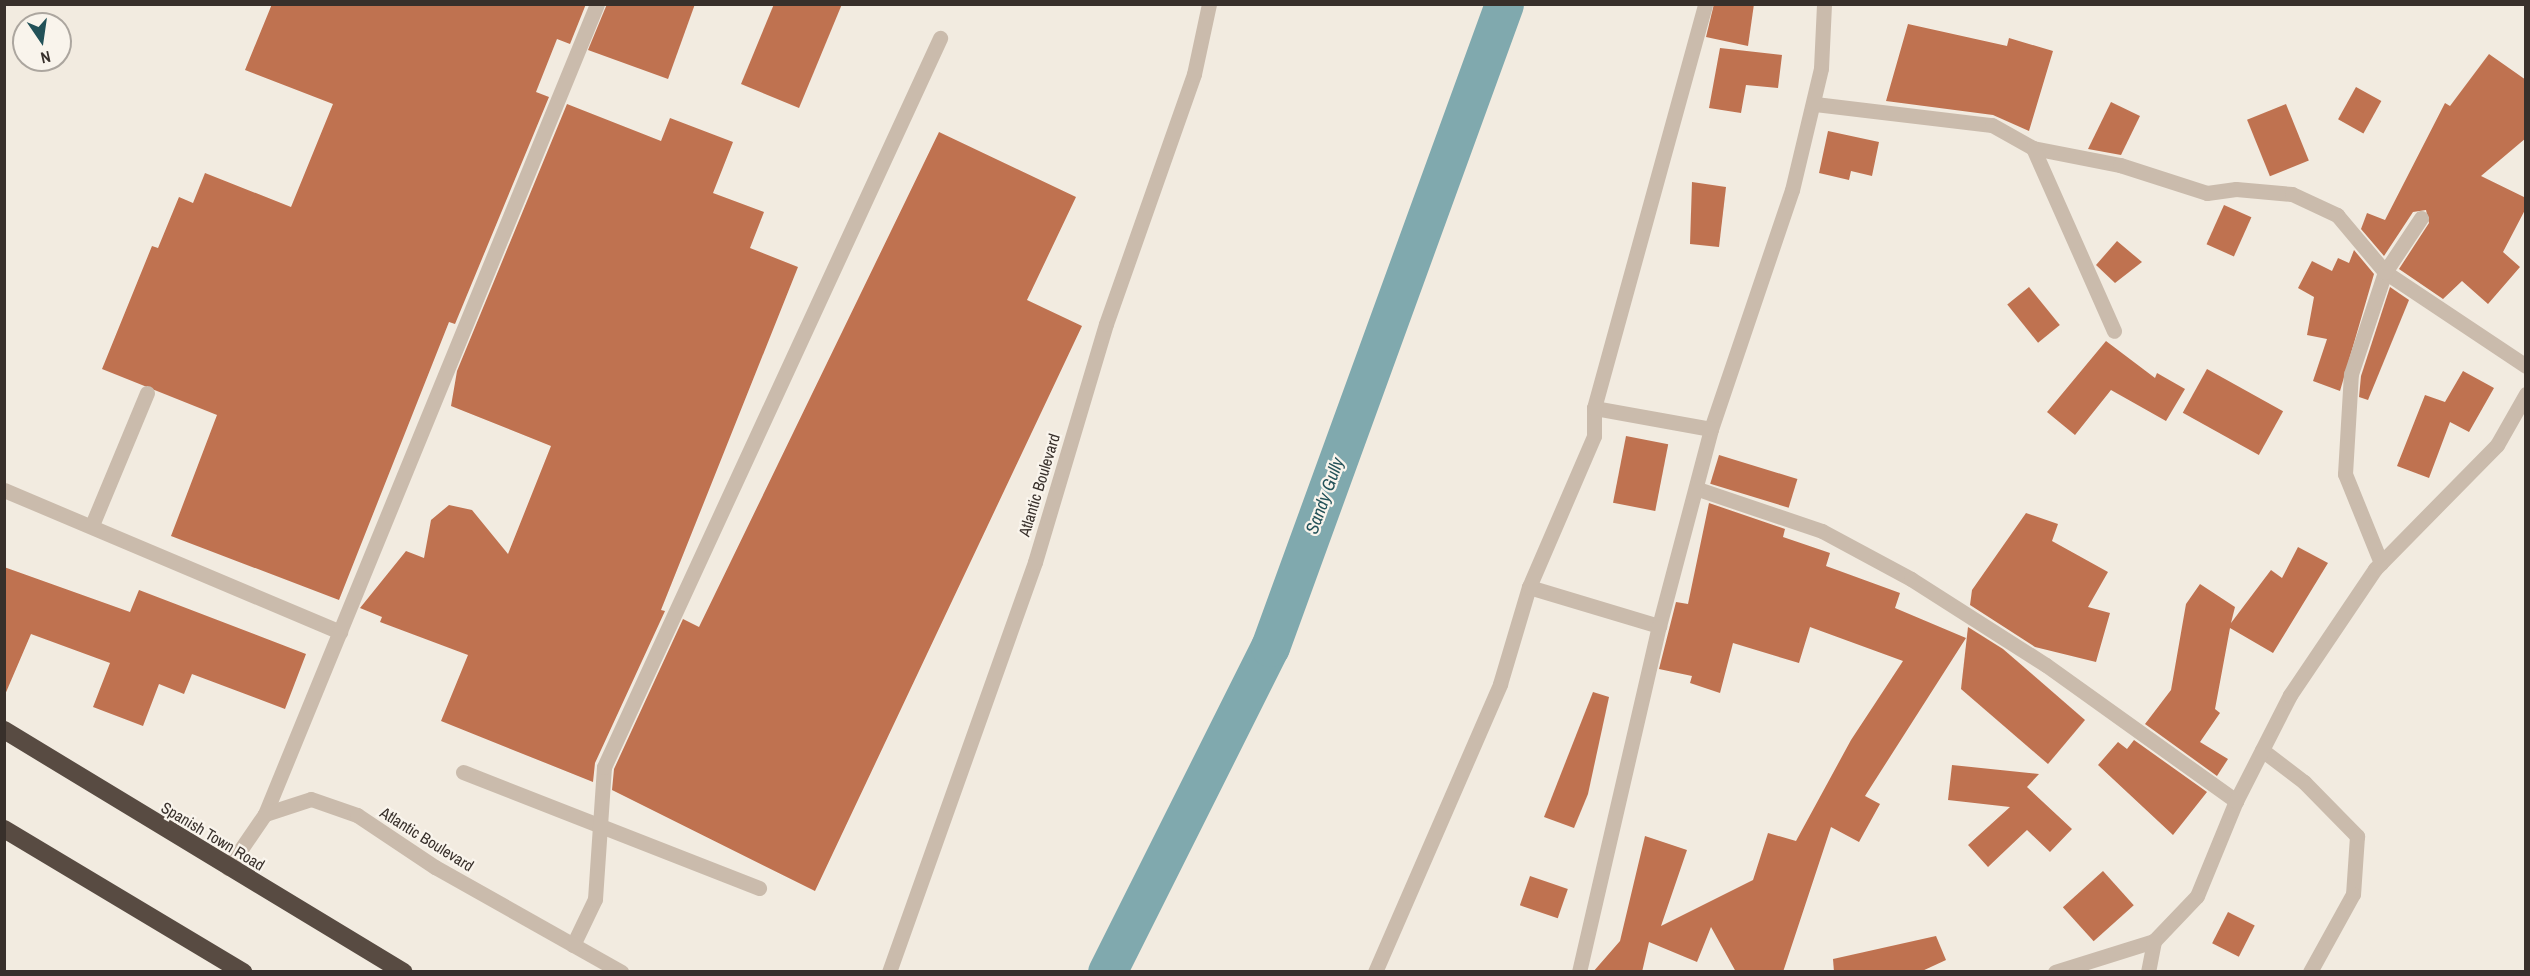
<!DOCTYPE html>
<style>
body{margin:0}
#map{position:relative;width:2530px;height:976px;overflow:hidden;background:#f2ebe0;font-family:"Archivo Narrow",sans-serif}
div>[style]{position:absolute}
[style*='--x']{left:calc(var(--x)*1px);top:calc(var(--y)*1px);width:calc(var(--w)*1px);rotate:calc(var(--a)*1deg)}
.canal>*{height:39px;margin:-19.5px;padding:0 19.5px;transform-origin:19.5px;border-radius:19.5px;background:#80a9ae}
.building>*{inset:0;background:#bf7250;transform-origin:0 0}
.lane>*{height:15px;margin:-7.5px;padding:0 7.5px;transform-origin:7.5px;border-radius:7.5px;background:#cabbac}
.street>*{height:15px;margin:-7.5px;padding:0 7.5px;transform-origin:7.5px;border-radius:7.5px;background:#cabbac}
.highway>*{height:18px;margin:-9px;padding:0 9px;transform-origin:9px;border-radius:9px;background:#584b42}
span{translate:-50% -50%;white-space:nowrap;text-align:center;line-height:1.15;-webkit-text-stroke:4.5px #f9f4ec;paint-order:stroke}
.street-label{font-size:16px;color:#38302b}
.water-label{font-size:18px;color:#225158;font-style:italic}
.frame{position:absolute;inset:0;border:6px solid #38302b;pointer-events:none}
.north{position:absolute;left:12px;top:12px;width:60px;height:60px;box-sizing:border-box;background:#f9f4ec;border:2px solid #aca69f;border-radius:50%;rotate:167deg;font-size:16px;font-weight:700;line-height:24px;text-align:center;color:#38302b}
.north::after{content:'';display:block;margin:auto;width:21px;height:27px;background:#225158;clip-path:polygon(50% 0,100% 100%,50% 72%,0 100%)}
</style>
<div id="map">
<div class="canal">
<div style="--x:1107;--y:972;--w:364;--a:-63.4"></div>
<div style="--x:1270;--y:647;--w:684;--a:-70"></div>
</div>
<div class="building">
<div style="clip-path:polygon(272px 4px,586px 4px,570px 44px,557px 39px,536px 92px,549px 97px,455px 324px,449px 322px,339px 600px,171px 536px,217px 415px,102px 369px,152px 246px,158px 248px,179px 197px,193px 203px,205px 173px,291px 207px,333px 104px,245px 70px)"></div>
<div style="clip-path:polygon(607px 4px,695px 4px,668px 79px,588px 50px)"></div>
<div style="clip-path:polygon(774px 4px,842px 4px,799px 108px,741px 84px)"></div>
<div style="clip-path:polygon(1714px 4px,1754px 4px,1748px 46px,1706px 37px)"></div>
<div style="clip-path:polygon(1908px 24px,2007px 46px,2009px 38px,2053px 51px,2029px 131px,1993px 115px,1886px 101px)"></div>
<div style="clip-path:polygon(1720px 48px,1782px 55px,1778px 88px,1746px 85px,1741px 113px,1709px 108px)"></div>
<div style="clip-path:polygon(2489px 54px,2526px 80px,2526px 138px,2481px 176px,2526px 198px,2526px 208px,2503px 252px,2520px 267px,2488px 304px,2462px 281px,2443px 299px,2399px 269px,2429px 223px,2426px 210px,2413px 212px,2384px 256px,2361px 229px,2367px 213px,2385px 220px,2445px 103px,2450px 106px)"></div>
<div style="left:2356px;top:87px;width:29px;height:37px;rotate:29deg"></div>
<div style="clip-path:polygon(2111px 102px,2140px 116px,2121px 155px,2088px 149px)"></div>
<div style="clip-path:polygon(567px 104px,661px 141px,670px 118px,733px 142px,713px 193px,764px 212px,750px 248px,798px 267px,661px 610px,665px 611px,595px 763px,593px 782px,441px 721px,468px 655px,380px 622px,382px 617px,360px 608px,406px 551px,424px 558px,431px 520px,449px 505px,472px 510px,508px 554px,551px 446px,451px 406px,457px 371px)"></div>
<div style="left:2286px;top:104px;width:61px;height:42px;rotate:68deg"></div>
<div style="clip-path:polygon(1828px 131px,1879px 142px,1872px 176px,1851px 171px,1849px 180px,1819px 173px)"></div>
<div style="clip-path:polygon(939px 132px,1076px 197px,1027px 300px,1082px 326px,815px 891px,612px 790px,614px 769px,683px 619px,699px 627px)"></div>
<div style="clip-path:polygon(1692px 182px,1726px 187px,1719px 247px,1690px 244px)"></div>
<div style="left:2224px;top:205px;width:30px;height:43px;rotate:24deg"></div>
<div style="clip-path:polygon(2117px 241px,2142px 262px,2115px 283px,2096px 265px)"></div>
<div style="clip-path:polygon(2354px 250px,2374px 274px,2340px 391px,2313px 381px,2327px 339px,2307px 335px,2314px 297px,2298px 288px,2312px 261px,2332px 271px,2338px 258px,2349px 263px)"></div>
<div style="left:2029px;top:287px;width:49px;height:28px;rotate:51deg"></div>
<div style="clip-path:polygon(2390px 287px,2409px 300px,2368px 400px,2359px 397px,2361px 376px)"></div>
<div style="clip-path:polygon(2106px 341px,2155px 378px,2157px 373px,2185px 389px,2166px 421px,2111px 390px,2075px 435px,2047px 412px)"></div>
<div style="left:2207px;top:369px;width:87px;height:50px;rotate:29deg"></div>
<div style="clip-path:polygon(2463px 371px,2494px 388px,2469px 432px,2450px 422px,2429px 478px,2397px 466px,2425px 395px,2445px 402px)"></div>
<div style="left:1626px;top:436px;width:43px;height:68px;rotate:11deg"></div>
<div style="left:1719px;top:455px;width:82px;height:30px;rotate:17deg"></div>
<div style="clip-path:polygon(1709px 503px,1785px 529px,1783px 537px,1830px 553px,1826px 566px,1900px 593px,1895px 608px,1966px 638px,1865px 796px,1880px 804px,1859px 842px,1831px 827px,1783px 972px,1736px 972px,1711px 927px,1697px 962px,1649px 942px,1642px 972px,1593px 972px,1620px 941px,1645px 836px,1687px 850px,1661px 926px,1753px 880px,1768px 833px,1796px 841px,1851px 740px,1903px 661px,1810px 627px,1799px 663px,1733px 643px,1720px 693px,1690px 683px,1692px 676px,1659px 669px,1676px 602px,1688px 604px)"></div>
<div style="clip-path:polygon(2026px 513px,2058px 524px,2052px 541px,2108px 572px,2088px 607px,2110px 613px,2096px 662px,2035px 647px,1970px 605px,1972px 590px)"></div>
<div style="clip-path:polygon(2298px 547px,2328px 563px,2273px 653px,2230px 628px,2215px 709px,2220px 713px,2200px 742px,2228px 759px,2217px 776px,2145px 724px,2171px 690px,2186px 604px,2200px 584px,2235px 607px,2231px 623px,2271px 570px,2282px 578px)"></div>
<div style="clip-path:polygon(4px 567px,130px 612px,139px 590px,306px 654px,285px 709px,192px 674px,184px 694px,159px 684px,143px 726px,93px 707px,110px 663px,31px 634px,4px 697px)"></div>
<div style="clip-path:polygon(1968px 627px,2003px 649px,2085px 720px,2048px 764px,1961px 689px)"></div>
<div style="clip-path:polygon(1593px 692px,1609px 697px,1588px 794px,1574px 828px,1544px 817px)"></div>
<div style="clip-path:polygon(2134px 740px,2207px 792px,2173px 835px,2098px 765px,2118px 742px,2127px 749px)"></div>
<div style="clip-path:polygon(1952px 765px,2039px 774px,2027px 787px,2072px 829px,2050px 852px,2027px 830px,1988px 867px,1968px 845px,2010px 807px,1948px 800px)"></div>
<div style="left:2103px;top:871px;width:46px;height:54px;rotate:48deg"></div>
<div style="left:1530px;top:876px;width:40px;height:31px;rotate:19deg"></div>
<div style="left:2228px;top:912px;width:30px;height:35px;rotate:27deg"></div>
<div style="clip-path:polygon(1936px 936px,1946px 960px,1920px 972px,1834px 972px,1833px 959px)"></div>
</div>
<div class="lane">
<div style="--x:2033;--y:148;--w:89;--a:11.1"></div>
<div style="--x:2120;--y:165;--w:91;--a:17.8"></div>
<div style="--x:2207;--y:193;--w:29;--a:-8"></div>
<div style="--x:2236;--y:189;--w:56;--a:5.1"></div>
<div style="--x:2292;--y:194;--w:50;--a:25"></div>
<div style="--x:2337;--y:215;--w:75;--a:49.9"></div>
<div style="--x:1698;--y:489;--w:131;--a:18.7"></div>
<div style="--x:1822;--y:531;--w:101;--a:28.3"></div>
<div style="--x:1911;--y:579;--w:160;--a:32.5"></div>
<div style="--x:2046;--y:665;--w:234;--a:35.6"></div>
<div style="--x:4;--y:490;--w:365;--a:22.9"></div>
<div style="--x:92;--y:525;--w:143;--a:-67.4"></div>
<div style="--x:463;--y:772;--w:318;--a:21.4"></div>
<div style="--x:265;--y:814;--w:875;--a:-67.71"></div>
<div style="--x:573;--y:945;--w:51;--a:-64.4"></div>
<div style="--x:595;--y:899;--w:132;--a:-86.1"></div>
<div style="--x:604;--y:767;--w:803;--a:-65.25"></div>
</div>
<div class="street">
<div style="--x:1815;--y:104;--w:178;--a:6.8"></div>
<div style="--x:1992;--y:125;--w:47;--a:29.3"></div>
<div style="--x:2033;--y:148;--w:200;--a:66.1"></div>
<div style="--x:2385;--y:272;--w:169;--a:33.7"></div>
<div style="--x:1711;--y:429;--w:252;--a:-71.3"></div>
<div style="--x:1792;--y:190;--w:125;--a:-76.6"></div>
<div style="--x:1821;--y:68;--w:64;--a:-87.3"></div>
<div style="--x:2381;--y:563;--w:96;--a:-112"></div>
<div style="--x:2345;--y:474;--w:100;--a:-86.6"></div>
<div style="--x:2351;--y:374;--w:108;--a:-71.6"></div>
<div style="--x:2385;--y:272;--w:65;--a:-56.3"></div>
<div style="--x:1529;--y:587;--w:136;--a:16.7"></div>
<div style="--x:1659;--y:626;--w:204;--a:-75.2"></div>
<div style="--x:1711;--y:429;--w:119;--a:-169.8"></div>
<div style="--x:2262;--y:750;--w:53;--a:37.3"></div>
<div style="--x:2304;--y:782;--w:76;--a:45.5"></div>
<div style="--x:2357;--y:836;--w:58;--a:93.9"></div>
<div style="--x:2353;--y:894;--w:89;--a:118.9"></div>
<div style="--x:228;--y:868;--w:65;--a:-55.6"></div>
<div style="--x:265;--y:814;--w:48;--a:-18.1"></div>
<div style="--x:311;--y:799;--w:49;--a:19.2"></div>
<div style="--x:357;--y:815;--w:94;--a:33.7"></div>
<div style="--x:435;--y:867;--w:214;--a:29.4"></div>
<div style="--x:889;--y:972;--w:435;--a:-70.4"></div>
<div style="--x:1035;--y:562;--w:248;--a:-73.4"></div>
<div style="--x:1106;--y:324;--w:265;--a:-70.6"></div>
<div style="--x:1194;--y:74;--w:72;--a:-77.9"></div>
<div style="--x:1375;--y:972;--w:314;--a:-66.5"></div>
<div style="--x:1500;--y:684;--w:101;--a:-73.4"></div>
<div style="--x:1529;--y:587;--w:164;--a:-66.7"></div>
<div style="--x:1594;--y:436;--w:28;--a:-90"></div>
<div style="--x:1594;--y:408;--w:419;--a:-74.6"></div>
<div style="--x:1579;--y:972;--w:355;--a:-77"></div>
<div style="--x:2055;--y:972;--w:104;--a:-17.4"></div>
<div style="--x:2154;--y:941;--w:62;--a:-46.3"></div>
<div style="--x:2197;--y:896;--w:103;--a:-67.7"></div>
<div style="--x:2236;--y:801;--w:119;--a:-63"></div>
<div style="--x:2290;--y:695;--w:152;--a:-56"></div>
<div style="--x:2375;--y:569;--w:174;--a:-45.5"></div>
<div style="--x:2497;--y:445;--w:59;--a:-60.4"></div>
<div style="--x:2148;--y:972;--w:32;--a:-79"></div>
</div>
<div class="highway">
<div style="--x:4;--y:730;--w:467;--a:31.2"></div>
<div style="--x:4;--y:829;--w:279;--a:30.9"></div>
</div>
<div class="street-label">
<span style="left:1039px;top:485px;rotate:-73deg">Atlantic Boulevard</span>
<span style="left:213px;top:836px;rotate:31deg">Spanish Town Road</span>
<span style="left:427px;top:839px;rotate:32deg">Atlantic Boulevard</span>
</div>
<div class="water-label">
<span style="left:1325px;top:496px;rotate:-70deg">Sandy Gully</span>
</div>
<div class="frame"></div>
<div class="north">N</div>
</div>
